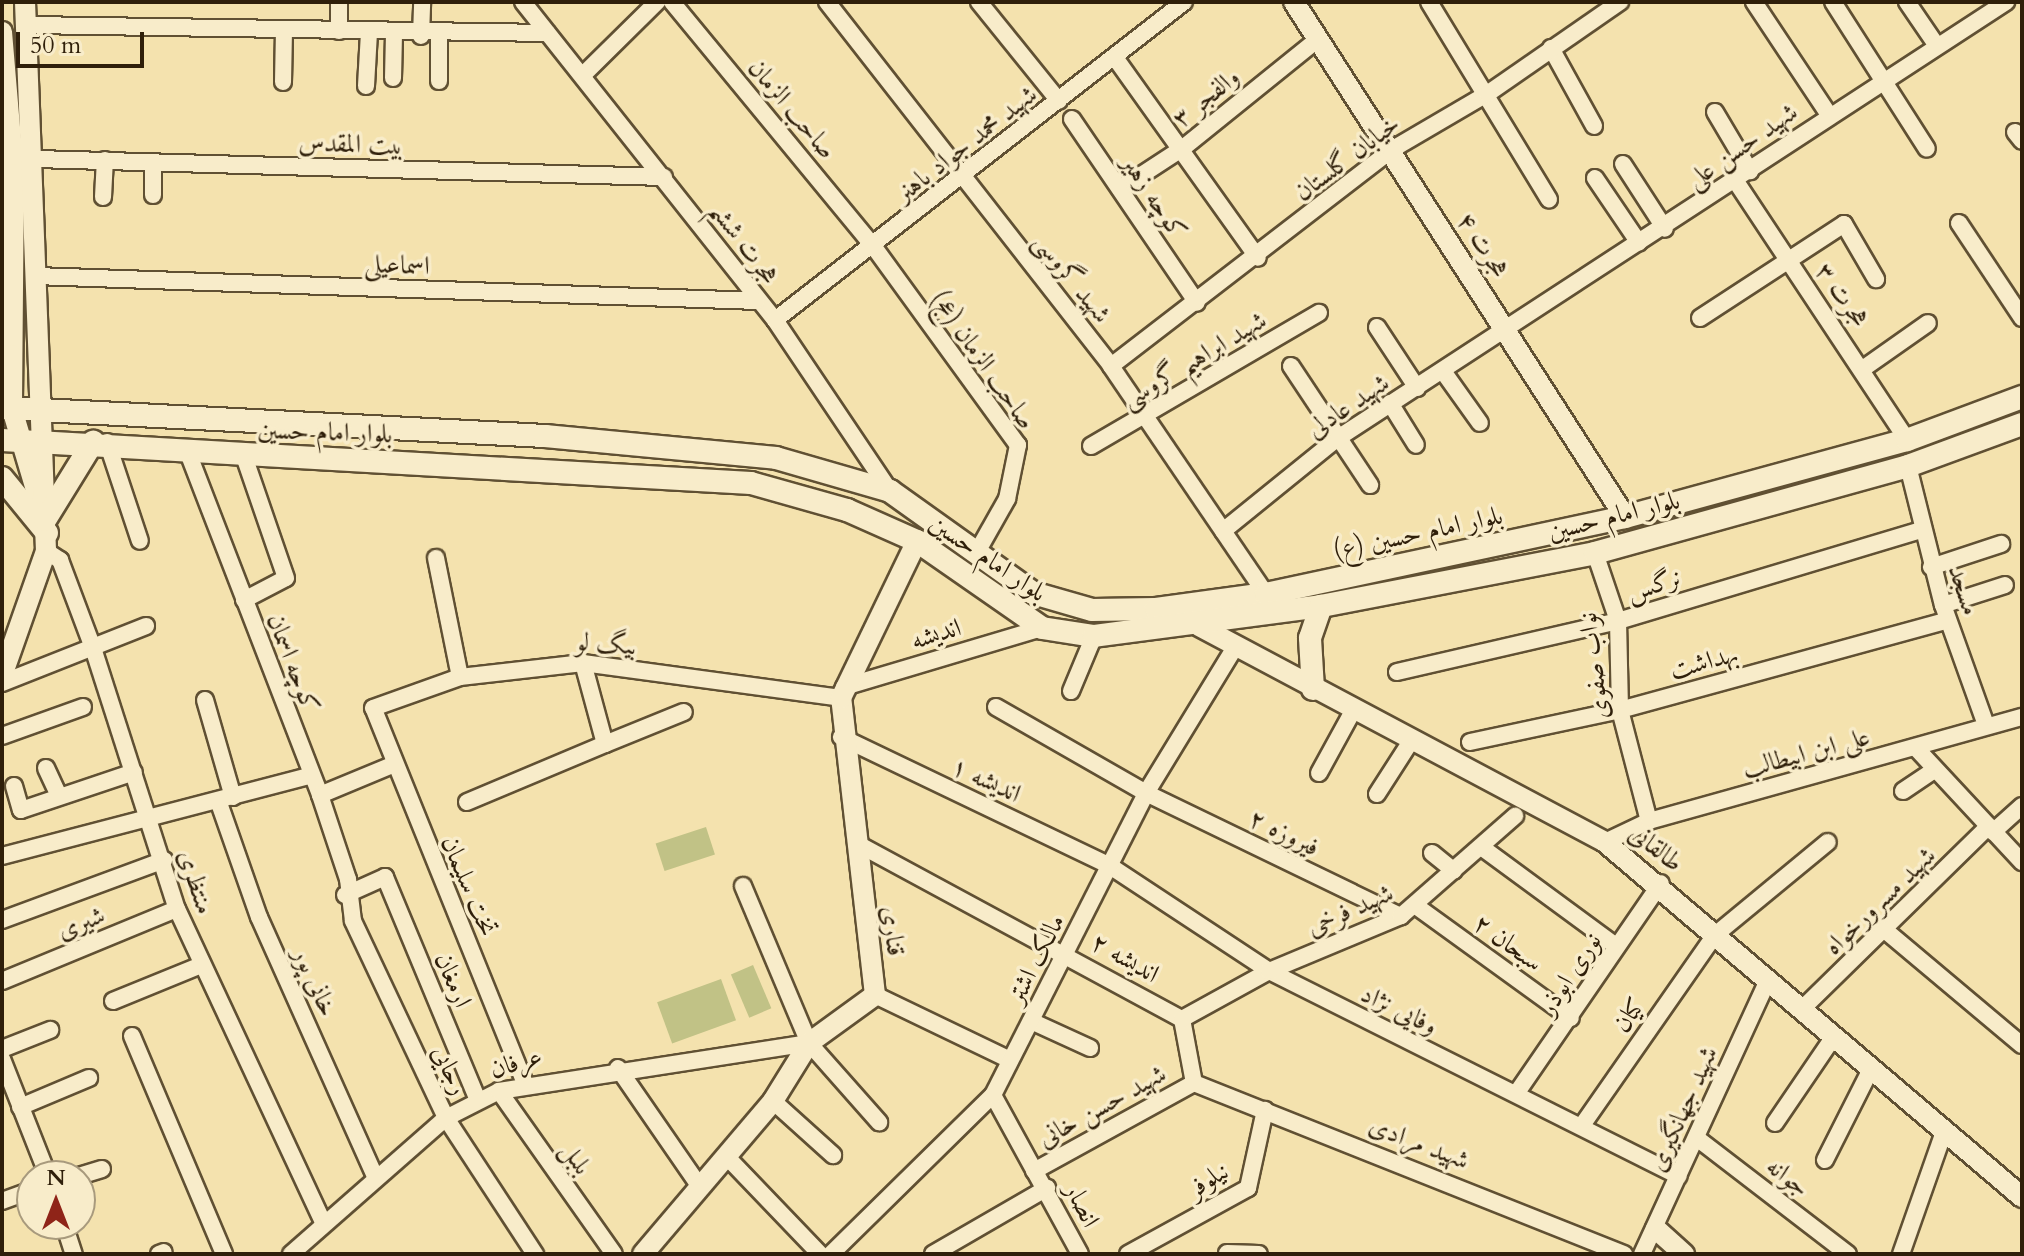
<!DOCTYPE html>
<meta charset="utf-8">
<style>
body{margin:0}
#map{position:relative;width:2024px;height:1256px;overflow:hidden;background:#f4e2ae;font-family:Cardo,Amiri,serif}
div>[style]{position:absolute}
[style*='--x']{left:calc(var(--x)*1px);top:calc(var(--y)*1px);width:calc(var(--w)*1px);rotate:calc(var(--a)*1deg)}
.green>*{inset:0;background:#c1c286;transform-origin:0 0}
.roads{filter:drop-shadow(2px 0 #605033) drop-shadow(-2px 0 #605033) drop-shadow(0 2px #605033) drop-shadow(0 -2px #605033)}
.minor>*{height:16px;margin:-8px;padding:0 8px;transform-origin:8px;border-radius:8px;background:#f8ecca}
.tertiary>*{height:20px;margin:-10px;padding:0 10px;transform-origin:10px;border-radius:10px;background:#f8ecca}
.secondary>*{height:22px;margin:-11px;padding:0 11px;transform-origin:11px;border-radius:11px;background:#f8ecca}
span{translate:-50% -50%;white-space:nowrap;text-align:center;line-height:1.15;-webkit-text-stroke:7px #f8ecca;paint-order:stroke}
.street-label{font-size:26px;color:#2f1f0a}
.frame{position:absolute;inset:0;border:4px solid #2f1f0a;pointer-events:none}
.north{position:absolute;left:16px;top:1160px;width:80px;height:80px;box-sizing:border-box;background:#f8ecca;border:2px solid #a89a7d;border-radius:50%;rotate:0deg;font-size:22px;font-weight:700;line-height:32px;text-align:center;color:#2f1f0a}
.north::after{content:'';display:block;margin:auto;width:28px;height:36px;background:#8f2418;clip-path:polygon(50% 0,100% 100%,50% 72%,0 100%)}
.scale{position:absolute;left:16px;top:32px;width:128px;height:36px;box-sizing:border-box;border:4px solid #2f1f0a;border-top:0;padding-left:10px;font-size:24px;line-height:28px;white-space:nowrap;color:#2f1f0a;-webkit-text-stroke:6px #f8ecca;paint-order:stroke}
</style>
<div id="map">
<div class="green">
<div style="left:706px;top:827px;width:29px;height:53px;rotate:72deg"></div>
<div style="left:753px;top:965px;width:47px;height:24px;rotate:67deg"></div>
<div style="left:721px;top:979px;width:44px;height:68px;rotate:70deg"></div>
</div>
<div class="roads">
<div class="minor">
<div style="--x:523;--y:2;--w:406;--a:51.6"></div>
<div style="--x:775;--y:320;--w:206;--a:56.1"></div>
<div style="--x:672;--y:2;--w:318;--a:50.5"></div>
<div style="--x:874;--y:247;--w:245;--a:54"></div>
<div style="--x:1018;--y:445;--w:55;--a:101.5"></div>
<div style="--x:1007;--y:499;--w:61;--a:119.5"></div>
<div style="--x:827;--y:2;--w:462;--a:52"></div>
<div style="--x:1111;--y:366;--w:276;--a:55.8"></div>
<div style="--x:979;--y:2;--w:127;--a:51.1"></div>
<div style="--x:1429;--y:2;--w:231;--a:58.7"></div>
<div style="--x:1754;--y:2;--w:136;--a:56.4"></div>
<div style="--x:1833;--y:2;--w:174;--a:57.4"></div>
<div style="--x:1907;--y:2;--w:53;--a:55.7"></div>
<div style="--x:28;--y:25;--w:519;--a:0.88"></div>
<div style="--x:339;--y:31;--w:29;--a:-90"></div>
<div style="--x:421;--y:36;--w:34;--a:-88"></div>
<div style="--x:439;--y:36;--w:45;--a:90"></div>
<div style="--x:1551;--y:48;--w:89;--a:61.1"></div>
<div style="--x:1116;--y:59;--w:244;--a:54.5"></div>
<div style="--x:584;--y:74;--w:103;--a:-44.6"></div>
<div style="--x:393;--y:78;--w:44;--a:-88.7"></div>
<div style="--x:283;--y:82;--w:51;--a:-88.9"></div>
<div style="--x:366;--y:86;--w:53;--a:-86.8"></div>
<div style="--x:1715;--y:112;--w:69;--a:59.3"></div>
<div style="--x:1072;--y:119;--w:222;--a:55.8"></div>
<div style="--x:2015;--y:132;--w:11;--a:52"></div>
<div style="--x:36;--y:159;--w:628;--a:1.64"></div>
<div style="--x:1623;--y:164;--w:77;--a:57.1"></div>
<div style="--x:1595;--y:178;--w:78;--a:55.9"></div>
<div style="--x:1735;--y:180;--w:312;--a:56.5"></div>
<div style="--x:1120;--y:189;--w:75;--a:-33.1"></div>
<div style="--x:1183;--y:148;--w:174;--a:-38.9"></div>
<div style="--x:153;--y:195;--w:33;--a:-90"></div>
<div style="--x:103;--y:197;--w:37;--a:-87"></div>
<div style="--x:1959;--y:223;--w:114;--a:56.4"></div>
<div style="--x:35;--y:276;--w:722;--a:1.98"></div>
<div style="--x:1700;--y:318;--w:172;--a:-33.1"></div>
<div style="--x:1844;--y:224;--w:64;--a:59.8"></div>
<div style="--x:775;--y:320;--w:518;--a:-37.87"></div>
<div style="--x:1377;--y:327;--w:73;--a:56.7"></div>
<div style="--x:1111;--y:366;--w:354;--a:-37.6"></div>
<div style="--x:1391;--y:150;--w:111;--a:-30.3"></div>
<div style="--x:1487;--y:94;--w:162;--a:-34.7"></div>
<div style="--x:1291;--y:366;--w:143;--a:56.4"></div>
<div style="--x:1864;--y:368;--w:78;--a:-35.1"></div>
<div style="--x:1445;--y:374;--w:60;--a:54.5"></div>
<div style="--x:1390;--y:403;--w:49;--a:58.2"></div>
<div style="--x:107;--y:442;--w:104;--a:71.6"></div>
<div style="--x:1091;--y:446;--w:264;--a:-30.3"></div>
<div style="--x:187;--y:450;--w:370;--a:68.9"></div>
<div style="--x:320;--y:795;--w:89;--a:71.6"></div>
<div style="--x:348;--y:879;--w:42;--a:83.2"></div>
<div style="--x:353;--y:921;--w:218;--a:64.7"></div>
<div style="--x:446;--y:1118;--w:163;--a:56.8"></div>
<div style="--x:1908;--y:466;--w:143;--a:75.9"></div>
<div style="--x:1943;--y:605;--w:127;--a:70.3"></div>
<div style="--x:1223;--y:531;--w:148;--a:-39"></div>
<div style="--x:1338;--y:438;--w:798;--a:-33.13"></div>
<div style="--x:46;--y:551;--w:17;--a:33"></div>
<div style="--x:60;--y:560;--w:94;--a:69.4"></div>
<div style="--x:93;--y:648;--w:274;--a:72.2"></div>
<div style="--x:177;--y:909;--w:345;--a:65"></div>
<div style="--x:1595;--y:553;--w:72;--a:71.3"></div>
<div style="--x:1618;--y:621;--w:89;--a:88.7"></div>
<div style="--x:1620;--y:710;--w:115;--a:75.4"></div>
<div style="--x:436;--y:558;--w:121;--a:78.6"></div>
<div style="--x:1931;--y:567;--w:74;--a:-18.2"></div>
<div style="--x:244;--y:600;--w:47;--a:-27.6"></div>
<div style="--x:286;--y:578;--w:129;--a:-109"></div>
<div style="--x:1943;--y:605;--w:65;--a:-17.9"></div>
<div style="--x:1397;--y:672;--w:227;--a:-13"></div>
<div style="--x:1618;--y:621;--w:316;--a:-16.7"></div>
<div style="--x:2;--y:683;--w:155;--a:-21.6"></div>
<div style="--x:844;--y:687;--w:207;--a:-16.6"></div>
<div style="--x:1071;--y:691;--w:60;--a:-67.3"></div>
<div style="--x:205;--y:700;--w:101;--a:73.9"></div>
<div style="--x:996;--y:707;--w:173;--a:29.8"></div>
<div style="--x:1146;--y:793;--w:283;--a:25.8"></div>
<div style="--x:2;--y:736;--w:86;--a:-19.7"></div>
<div style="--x:841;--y:737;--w:298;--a:25.6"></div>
<div style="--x:1110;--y:866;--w:191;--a:33.4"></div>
<div style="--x:1269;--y:971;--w:458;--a:26.6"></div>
<div style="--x:1470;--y:742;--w:153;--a:-12"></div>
<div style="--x:1620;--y:710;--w:340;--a:-15.3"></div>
<div style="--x:605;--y:744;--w:85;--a:-22.1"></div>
<div style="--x:1916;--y:748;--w:156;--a:47.1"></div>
<div style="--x:46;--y:768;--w:31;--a:65"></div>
<div style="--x:1319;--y:773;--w:71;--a:-61.3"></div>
<div style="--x:14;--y:786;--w:25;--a:74"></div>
<div style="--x:21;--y:810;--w:119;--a:-18.6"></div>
<div style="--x:1903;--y:791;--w:37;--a:-34"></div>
<div style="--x:1377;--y:794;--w:63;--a:-57.3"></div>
<div style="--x:320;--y:795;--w:78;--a:-22.6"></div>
<div style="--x:467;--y:802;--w:150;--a:-22.8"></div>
<div style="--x:605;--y:744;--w:84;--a:-105.2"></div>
<div style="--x:219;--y:803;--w:121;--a:70.7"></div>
<div style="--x:259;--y:917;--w:286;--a:65.9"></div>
<div style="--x:1993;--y:832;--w:39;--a:-42"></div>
<div style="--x:1605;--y:842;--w:49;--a:-25.5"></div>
<div style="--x:1649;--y:821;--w:387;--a:-15.6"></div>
<div style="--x:856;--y:843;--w:370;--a:28.4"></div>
<div style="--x:1182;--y:1019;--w:65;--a:79.4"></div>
<div style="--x:1484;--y:849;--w:164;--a:36.3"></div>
<div style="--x:1432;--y:853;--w:28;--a:39"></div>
<div style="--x:2;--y:856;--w:318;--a:-14.6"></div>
<div style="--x:743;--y:886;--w:170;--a:67.2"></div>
<div style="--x:809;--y:1043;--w:106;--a:48.5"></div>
<div style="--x:345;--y:895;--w:44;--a:-24.2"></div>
<div style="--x:385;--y:877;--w:242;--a:67.4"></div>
<div style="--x:1416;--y:906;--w:191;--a:35.9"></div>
<div style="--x:2;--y:920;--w:173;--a:-20.3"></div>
<div style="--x:1886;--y:931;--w:177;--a:40"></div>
<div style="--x:2;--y:981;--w:189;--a:-22.4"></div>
<div style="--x:875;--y:995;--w:150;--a:25.7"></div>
<div style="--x:113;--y:1001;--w:95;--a:-22.2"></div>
<div style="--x:1803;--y:1008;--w:260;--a:-44.4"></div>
<div style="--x:1182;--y:1019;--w:99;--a:-28.9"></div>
<div style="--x:1269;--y:971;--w:143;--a:-22.6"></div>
<div style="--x:1401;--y:916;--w:152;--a:-41.3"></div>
<div style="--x:1031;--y:1021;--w:65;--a:24.6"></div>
<div style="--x:132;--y:1036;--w:237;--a:67.1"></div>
<div style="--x:2;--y:1049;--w:52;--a:-21.6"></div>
<div style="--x:2;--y:1059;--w:126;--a:68.5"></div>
<div style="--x:618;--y:1068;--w:145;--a:55.4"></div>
<div style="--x:524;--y:1081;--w:402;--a:-112"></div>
<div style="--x:373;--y:708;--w:92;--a:-19.6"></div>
<div style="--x:460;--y:677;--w:124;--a:-6.5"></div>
<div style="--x:583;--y:663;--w:260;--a:7.7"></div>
<div style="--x:1194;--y:1083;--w:463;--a:21.7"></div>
<div style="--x:499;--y:1091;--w:199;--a:54.8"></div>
<div style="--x:1518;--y:1091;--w:252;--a:-55.5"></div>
<div style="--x:993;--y:1095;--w:181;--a:61.3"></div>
<div style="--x:773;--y:1101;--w:81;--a:42"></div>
<div style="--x:20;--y:1107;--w:75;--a:-22.8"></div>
<div style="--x:1775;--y:1123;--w:102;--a:-55.8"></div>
<div style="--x:1583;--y:1124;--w:231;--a:-55.1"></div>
<div style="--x:1715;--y:935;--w:146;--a:-39.5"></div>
<div style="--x:1698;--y:1139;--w:189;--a:37.5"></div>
<div style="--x:727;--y:1157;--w:134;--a:46.2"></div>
<div style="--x:1825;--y:1160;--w:100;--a:-63.2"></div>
<div style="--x:1034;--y:1171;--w:183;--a:-28.8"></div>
<div style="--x:79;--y:1176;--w:24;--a:-17"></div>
<div style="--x:2;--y:1201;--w:32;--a:-20"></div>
<div style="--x:64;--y:1224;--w:32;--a:72"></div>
<div style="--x:1227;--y:1253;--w:32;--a:2"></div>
<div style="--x:159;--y:1254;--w:5;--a:-22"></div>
<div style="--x:291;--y:1254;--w:206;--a:-41.3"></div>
<div style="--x:446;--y:1118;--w:59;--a:-27"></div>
<div style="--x:499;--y:1091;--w:314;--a:-8.8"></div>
<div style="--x:831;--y:1254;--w:227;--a:-44.5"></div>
<div style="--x:993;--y:1095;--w:339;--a:-63.1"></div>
<div style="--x:1146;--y:793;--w:169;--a:-58.6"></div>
<div style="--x:933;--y:1254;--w:132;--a:-30.1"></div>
<div style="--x:1128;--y:1254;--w:137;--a:-28.8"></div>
<div style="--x:1248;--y:1188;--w:80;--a:-77.7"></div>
<div style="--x:1642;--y:1254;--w:299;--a:-65.3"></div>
<div style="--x:1901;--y:1254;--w:129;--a:-70.6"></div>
</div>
<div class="tertiary">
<div style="--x:1294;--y:2;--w:612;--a:57.27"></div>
<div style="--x:2;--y:32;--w:143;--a:85.2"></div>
<div style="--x:14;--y:174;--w:235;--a:90.5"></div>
<div style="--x:12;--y:409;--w:102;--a:73.5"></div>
<div style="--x:1199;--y:626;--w:460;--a:28"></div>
<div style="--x:1605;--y:842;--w:548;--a:40.41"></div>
<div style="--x:2;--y:676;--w:133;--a:-70.6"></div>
<div style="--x:46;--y:551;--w:549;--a:-92.19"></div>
<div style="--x:1656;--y:1229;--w:38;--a:42"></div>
<div style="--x:643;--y:1254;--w:201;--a:-49.6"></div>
<div style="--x:773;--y:1101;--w:68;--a:-58.2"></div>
<div style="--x:809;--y:1043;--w:82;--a:-36"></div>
<div style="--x:875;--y:995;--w:299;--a:-96.5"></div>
<div style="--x:841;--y:698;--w:174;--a:-64.2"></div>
</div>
<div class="secondary">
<div style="--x:2;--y:367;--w:14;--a:-51"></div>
<div style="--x:2;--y:408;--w:544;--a:2.95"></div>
<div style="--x:545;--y:436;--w:232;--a:5.4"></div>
<div style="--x:776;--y:458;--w:119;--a:16.1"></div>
<div style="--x:890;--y:491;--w:176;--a:35.5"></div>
<div style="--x:1033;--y:593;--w:61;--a:16.1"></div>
<div style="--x:1092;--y:610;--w:64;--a:-0.9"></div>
<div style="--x:1156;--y:609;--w:111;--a:-7.8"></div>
<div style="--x:1266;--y:594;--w:367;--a:-12.1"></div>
<div style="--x:1625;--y:517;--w:292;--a:-15.3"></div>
<div style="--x:1907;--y:440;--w:123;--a:-20.5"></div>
<div style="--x:2;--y:440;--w:750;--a:3.29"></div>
<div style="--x:751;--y:483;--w:100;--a:15.7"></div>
<div style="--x:847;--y:510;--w:77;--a:23.9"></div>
<div style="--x:917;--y:541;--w:152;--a:34.8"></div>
<div style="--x:1042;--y:628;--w:53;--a:8.7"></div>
<div style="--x:1094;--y:636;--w:229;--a:-7.5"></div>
<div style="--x:1321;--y:606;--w:279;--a:-10.9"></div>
<div style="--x:1595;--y:553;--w:325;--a:-15.5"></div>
<div style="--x:1908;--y:466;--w:121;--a:-20.2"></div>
<div style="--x:2;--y:478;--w:71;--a:50.7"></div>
<div style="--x:45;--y:520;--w:92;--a:-58.4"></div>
<div style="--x:1313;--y:689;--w:51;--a:-93.4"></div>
<div style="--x:1310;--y:638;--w:34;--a:-71"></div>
</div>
</div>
<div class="street-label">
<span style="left:1206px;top:98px;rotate:-39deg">والفجر ۳</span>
<span style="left:792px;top:109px;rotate:50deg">صاحب الزمان</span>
<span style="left:351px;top:144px;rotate:2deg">بیت المقدس</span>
<span style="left:966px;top:144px;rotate:-38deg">شهید محمد جواد باهنر</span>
<span style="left:1742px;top:146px;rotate:-35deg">شهید حسن علی</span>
<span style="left:1347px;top:158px;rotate:-37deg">خیابان گلستان</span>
<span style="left:1154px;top:197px;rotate:56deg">کوچه زهیر</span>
<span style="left:744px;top:243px;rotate:53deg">هجرت ششم</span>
<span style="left:1483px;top:245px;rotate:57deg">هجرت ۴</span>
<span style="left:397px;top:265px;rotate:2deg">اسماعیلی</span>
<span style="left:1072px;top:278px;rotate:51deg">شهید گروسی</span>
<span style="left:1842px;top:295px;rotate:54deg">هجرت ۳</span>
<span style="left:983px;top:360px;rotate:55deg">صاحب الزمان (عج)</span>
<span style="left:1194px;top:360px;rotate:-31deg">شهید ابراهیم گروسی</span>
<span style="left:1348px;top:406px;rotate:-34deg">شهید عادلی</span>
<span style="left:325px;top:432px;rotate:2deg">بلوار امام حسین</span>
<span style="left:1614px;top:516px;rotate:-14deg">بلوار امام حسین</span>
<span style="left:1418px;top:533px;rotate:-12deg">بلوار امام حسین (ع)</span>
<span style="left:988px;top:558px;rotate:34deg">بلوار امام حسین</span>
<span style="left:1654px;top:585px;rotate:-17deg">نرگس</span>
<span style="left:1964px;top:590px;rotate:72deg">مسجد</span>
<span style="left:936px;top:634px;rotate:-17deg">اندیشه</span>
<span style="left:606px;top:644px;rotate:4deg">بیگ لو</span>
<span style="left:1704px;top:662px;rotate:-15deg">بهداشت</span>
<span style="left:293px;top:663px;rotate:69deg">کوچه اسمان</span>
<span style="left:1594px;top:666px;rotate:-97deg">نواب صفوی</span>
<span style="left:1806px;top:753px;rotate:-15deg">علی ابن ابیطالب</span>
<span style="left:986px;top:780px;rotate:25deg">اندیشه ۱</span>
<span style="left:1284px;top:833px;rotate:26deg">فیروزه ۲</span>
<span style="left:1656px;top:848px;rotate:38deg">طالقانی</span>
<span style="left:196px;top:882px;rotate:72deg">منتظری</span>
<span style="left:469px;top:886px;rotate:67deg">تخت سلیمان</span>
<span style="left:1880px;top:901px;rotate:-44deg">شهید مسرورخواه</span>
<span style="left:1350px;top:910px;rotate:-24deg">شهید فرخی</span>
<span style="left:81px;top:923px;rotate:-22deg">شیری</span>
<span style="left:893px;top:931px;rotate:83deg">قناری</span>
<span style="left:1508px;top:943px;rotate:36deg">سبحان ۲</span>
<span style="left:1125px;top:958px;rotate:30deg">اندیشه ۲</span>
<span style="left:1036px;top:959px;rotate:-63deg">مالک اشتر</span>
<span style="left:1570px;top:974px;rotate:-57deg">نوری ابوذر</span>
<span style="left:453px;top:980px;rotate:67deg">ارمغان</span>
<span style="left:315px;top:982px;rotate:66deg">خانی پور</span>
<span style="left:1399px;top:1010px;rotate:26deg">وفایی نژاد</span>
<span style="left:1629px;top:1015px;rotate:-55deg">کیان</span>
<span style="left:516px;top:1063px;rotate:-16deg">عرفان</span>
<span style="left:450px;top:1070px;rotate:65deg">رجایی</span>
<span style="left:1102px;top:1106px;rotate:-29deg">شهید حسن خانی</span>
<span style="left:1683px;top:1109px;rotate:-66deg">شهید جهانگیری</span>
<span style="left:1419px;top:1143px;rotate:21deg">شهید مرادی</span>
<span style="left:576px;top:1158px;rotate:55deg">بلبل</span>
<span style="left:1788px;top:1177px;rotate:38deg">جوانه</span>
<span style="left:1208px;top:1180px;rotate:-33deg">نیلوفر</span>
<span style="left:1082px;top:1205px;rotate:63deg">انصار</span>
</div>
<div class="frame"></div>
<div class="north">N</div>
<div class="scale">50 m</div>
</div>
